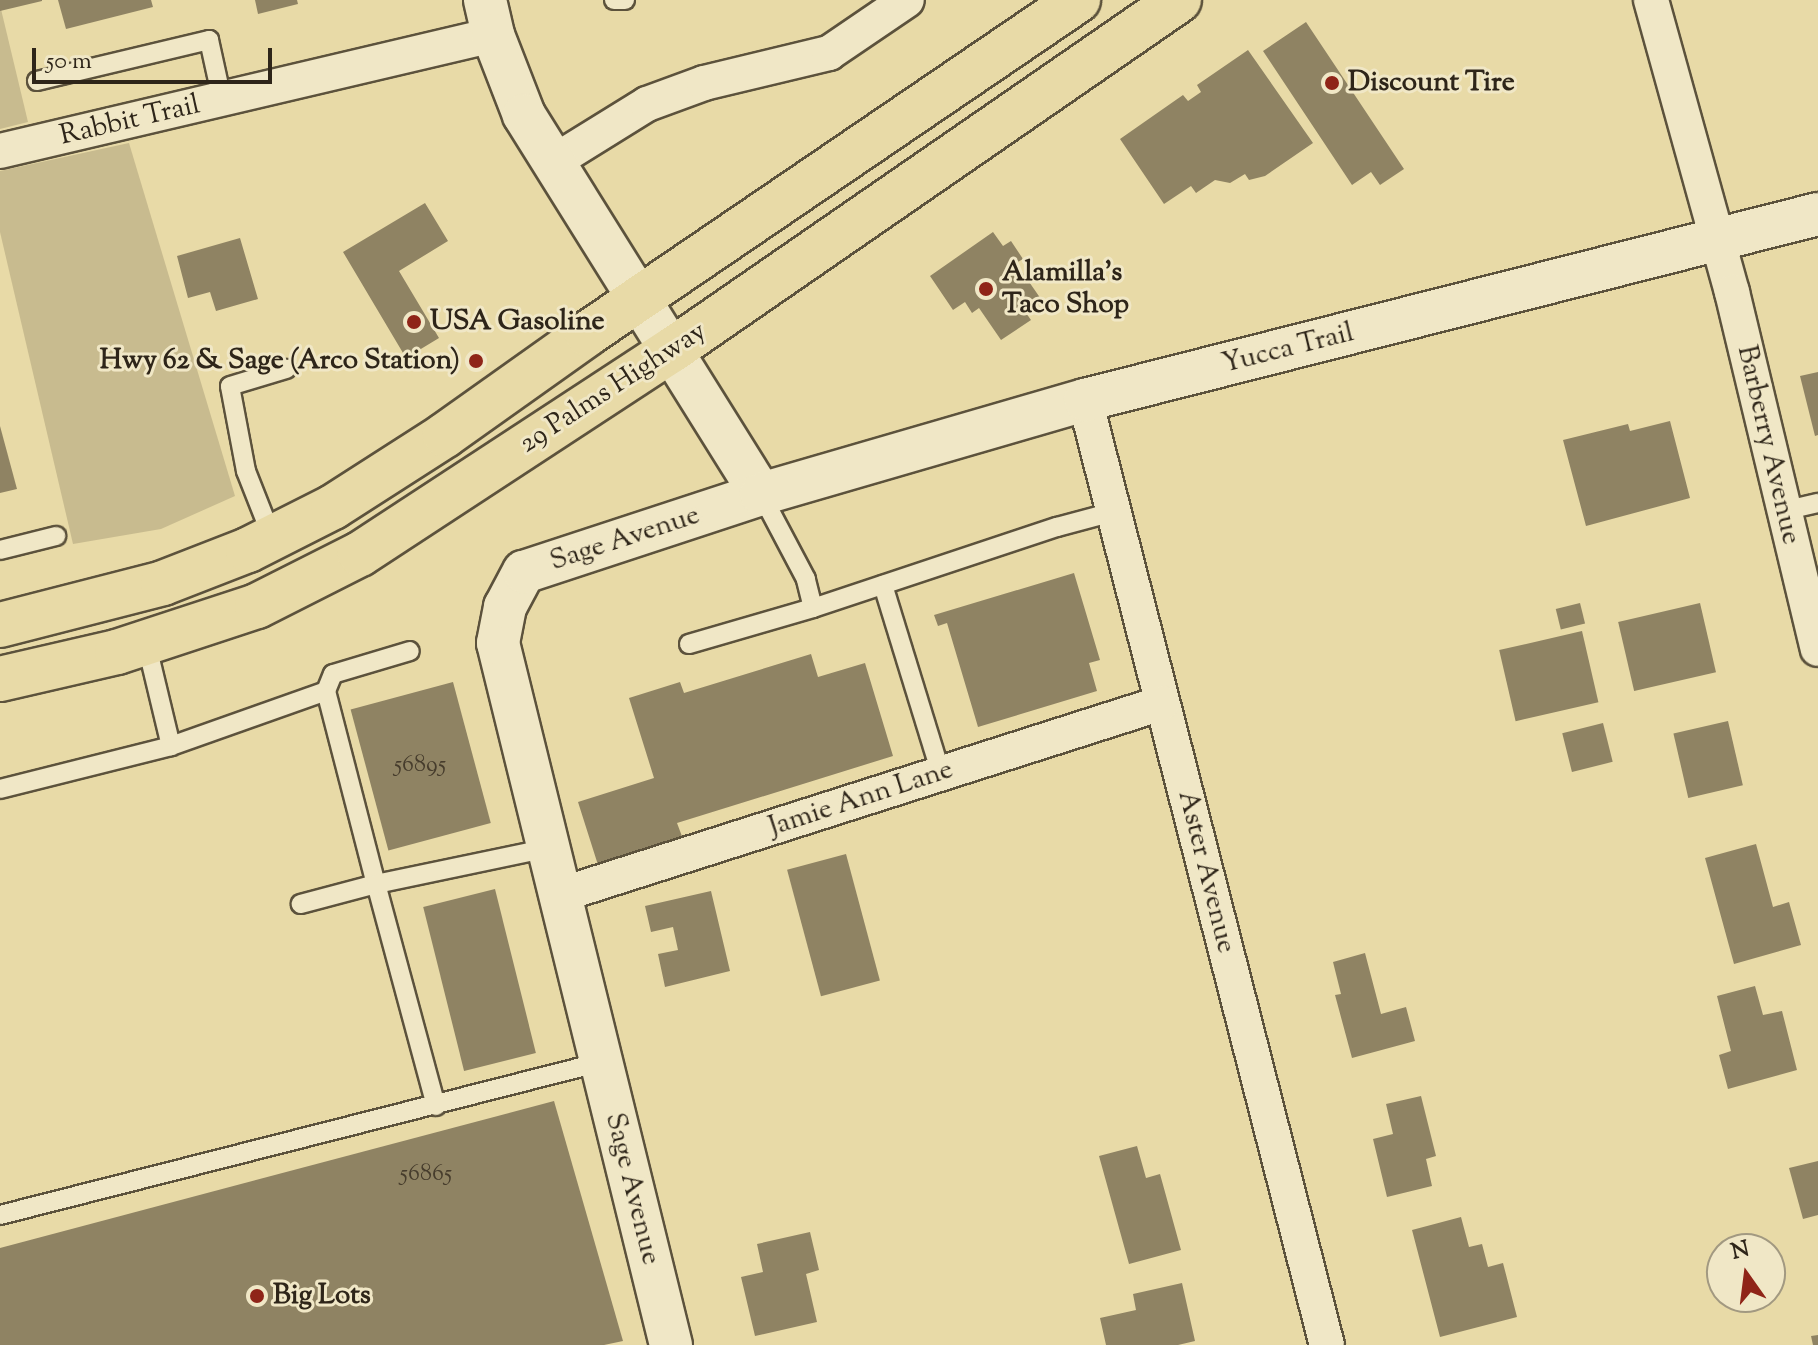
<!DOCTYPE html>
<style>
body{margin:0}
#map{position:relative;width:1818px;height:1345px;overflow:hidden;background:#e8daa7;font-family:"Sorts Mill Goudy",serif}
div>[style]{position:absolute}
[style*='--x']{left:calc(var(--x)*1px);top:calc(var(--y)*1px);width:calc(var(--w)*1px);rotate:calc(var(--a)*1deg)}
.green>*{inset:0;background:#c8bb8f}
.building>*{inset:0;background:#8f8363;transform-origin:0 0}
.roads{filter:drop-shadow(2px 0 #5c523c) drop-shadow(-2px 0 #5c523c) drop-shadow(0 2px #5c523c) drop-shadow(0 -2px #5c523c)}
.service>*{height:18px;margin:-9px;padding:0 9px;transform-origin:9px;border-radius:9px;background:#f0e7c6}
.minor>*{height:34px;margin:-17px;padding:0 17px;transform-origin:17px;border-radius:17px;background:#f0e7c6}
.tertiary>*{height:42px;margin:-21px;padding:0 21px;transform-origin:21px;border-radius:21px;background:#f0e7c6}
.primary>*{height:44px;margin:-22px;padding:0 22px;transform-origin:22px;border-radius:22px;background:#e8daa7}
.dots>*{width:22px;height:22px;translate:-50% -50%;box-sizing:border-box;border:4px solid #f0e7c6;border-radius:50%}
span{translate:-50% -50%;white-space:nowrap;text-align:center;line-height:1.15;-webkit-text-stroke:6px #f0e7c6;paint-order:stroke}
.number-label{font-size:24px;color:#463c2c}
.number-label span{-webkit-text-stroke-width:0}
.poi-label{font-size:28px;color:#2e2519;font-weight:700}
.left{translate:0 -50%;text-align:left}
.right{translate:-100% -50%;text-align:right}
.street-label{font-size:28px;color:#2e2519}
.north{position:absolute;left:1706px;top:1233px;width:80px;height:80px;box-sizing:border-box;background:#f0e7c6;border:2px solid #a29981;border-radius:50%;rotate:346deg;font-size:22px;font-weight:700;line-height:32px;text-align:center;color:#2e2519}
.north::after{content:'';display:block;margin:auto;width:28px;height:36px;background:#8f2418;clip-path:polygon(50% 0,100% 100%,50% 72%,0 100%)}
.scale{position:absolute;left:32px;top:48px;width:240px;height:36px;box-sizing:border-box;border:4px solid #2e2519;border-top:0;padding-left:10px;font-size:24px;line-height:28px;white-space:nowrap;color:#2e2519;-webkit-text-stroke:6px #f0e7c6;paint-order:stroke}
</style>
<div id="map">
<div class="green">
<div style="clip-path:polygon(0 5px,28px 122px,0 129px)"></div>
<div style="clip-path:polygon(129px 143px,235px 496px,161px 529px,73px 544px,0 232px,0 171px)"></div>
</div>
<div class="building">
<div style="clip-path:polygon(0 0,42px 0,42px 1px,0 11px)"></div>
<div style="clip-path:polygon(58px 0,151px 0,153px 7px,66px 29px)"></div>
<div style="clip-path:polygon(255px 0,297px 0,298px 4px,258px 14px)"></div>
<div style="clip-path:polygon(1306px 22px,1404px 169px,1380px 185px,1371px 172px,1352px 185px,1263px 51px)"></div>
<div style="clip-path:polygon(1248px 50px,1313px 143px,1265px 176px,1249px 180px,1245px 174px,1230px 183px,1215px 180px,1196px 193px,1191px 186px,1164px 204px,1120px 139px,1183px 95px,1188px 101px,1201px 92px,1197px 85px)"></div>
<div style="clip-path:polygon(425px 203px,448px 241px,399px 271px,439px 338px,406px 358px,343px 252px)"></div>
<div style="clip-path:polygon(993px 232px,1003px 246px,1011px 241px,1023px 259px,1016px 263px,1043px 302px,1026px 313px,1031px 320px,1001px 340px,979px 308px,972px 313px,965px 302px,953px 310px,930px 276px)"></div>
<div style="clip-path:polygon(240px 238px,258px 299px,216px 311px,210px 292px,188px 298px,177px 256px)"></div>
<div style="clip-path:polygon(1818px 372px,1818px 435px,1815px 436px,1800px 376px)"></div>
<div style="clip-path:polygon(1670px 421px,1690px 498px,1586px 526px,1563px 440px,1628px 424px,1630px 431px)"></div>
<div style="clip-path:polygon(0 426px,17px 489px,0 493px)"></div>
<div style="clip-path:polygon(1074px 573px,1100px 660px,1089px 663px,1097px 691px,978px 727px,947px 623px,938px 626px,934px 615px)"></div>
<div style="left:1580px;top:603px;width:21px;height:25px;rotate:76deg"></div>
<div style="left:1700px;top:603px;width:71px;height:84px;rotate:77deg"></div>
<div style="left:1582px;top:631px;width:73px;height:85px;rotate:77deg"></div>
<div style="clip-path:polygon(811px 654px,818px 677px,865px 663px,893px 756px,677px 823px,683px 839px,598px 865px,578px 802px,654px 778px,629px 698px,680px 682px,684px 693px)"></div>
<div style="left:453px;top:682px;width:146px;height:106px;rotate:75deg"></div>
<div style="left:1728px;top:721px;width:66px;height:56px;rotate:77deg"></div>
<div style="left:1603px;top:723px;width:40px;height:42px;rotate:76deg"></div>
<div style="clip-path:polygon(1756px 844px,1773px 907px,1789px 902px,1801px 945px,1734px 964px,1705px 858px)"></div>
<div style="left:846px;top:854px;width:131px;height:61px;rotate:75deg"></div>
<div style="left:495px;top:889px;width:169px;height:74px;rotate:76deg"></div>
<div style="clip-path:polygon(711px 891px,730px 971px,665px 987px,658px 954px,678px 950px,673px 927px,651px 932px,645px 906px)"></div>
<div style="clip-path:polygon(1365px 953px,1381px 1014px,1406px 1007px,1415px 1041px,1352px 1058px,1335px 995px,1341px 994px,1333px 962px)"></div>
<div style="clip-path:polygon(1755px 986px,1763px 1015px,1782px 1011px,1797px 1070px,1728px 1089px,1719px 1055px,1731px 1051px,1717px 996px)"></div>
<div style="clip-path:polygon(1421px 1096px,1436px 1156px,1426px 1159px,1432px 1186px,1387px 1197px,1373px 1139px,1393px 1134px,1386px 1104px)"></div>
<div style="clip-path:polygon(554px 1101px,623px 1341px,604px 1345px,0 1345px,0 1248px)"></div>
<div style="clip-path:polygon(1137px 1146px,1146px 1178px,1160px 1174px,1181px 1250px,1129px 1264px,1099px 1156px)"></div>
<div style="clip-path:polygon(1818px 1161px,1818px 1215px,1803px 1219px,1789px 1168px)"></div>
<div style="clip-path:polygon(1461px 1217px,1469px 1247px,1482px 1244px,1488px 1267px,1503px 1263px,1517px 1317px,1440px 1337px,1412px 1230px)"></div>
<div style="clip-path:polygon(810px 1232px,819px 1270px,806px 1274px,817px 1322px,755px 1336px,741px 1277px,763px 1272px,757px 1244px)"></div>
<div style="clip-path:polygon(1182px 1283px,1195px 1341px,1178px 1345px,1106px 1345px,1100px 1318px,1136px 1310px,1133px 1294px)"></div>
<div style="clip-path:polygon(1818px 1335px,1818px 1345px,1813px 1345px,1811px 1336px)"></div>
</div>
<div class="roads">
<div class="service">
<div style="--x:614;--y:0;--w:11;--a:0"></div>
<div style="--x:37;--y:81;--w:177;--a:-13.4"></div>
<div style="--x:209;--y:40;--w:60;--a:77.6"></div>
<div style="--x:1783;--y:511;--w:36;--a:-13"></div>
<div style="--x:272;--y:537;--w:71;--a:-111.5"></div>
<div style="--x:246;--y:471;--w:86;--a:-100.7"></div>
<div style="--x:230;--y:386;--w:59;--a:-16.9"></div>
<div style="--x:0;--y:550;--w:58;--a:-14"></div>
<div style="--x:883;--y:585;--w:198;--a:72.9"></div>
<div style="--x:813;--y:608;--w:257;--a:-18.4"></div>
<div style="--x:1057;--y:527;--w:58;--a:-15"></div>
<div style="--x:146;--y:642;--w:107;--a:76.5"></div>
<div style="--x:689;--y:644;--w:129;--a:-16.2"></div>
<div style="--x:813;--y:608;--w:30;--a:-104"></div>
<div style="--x:806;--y:579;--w:96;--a:-117.9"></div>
<div style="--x:326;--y:691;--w:18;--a:-68"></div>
<div style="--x:333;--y:674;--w:80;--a:-16.6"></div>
<div style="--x:0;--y:789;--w:176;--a:-14.1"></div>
<div style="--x:171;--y:746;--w:164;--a:-19.5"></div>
<div style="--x:326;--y:691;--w:199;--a:75.5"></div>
<div style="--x:376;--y:884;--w:78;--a:165.1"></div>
<div style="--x:436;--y:1106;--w:230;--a:-105.1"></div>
<div style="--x:376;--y:884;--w:177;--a:-11.8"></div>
<div style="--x:0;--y:1215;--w:620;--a:-14.28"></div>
</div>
<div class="minor">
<div style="--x:1651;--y:0;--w:303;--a:74.5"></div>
<div style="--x:1732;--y:292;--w:367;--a:76.5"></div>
<div style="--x:0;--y:151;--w:506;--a:-13.24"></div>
<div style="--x:555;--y:161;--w:108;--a:-31.8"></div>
<div style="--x:647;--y:104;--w:61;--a:-20.2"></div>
<div style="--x:704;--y:83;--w:129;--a:-13.5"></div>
<div style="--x:829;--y:53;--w:94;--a:-34.2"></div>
<div style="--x:1085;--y:400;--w:975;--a:75.64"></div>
<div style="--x:560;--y:895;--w:632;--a:-17.69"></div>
</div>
<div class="tertiary">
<div style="--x:485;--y:0;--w:36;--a:77"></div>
<div style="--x:493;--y:35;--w:86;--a:68.8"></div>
<div style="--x:524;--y:115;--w:447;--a:58"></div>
<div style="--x:671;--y:1345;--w:723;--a:-103.84"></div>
<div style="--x:498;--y:643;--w:37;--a:-79"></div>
<div style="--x:505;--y:607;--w:40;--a:-62"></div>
<div style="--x:524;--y:572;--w:250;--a:-18.2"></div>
<div style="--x:761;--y:494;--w:337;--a:-16.2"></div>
<div style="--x:1085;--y:400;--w:756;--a:-14.24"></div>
</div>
<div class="primary">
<div style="--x:0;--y:625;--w:168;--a:-14.4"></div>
<div style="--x:163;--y:583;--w:91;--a:-21.2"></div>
<div style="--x:248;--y:550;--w:95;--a:-26.8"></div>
<div style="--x:333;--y:507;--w:133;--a:-32.7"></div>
<div style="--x:445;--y:435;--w:174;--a:-35.4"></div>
<div style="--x:587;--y:334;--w:594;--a:-34.23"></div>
<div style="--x:0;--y:679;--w:120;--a:-13"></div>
<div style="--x:117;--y:652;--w:147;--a:-18.2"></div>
<div style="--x:257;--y:606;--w:115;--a:-26.8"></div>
<div style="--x:360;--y:554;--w:373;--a:-33.2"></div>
<div style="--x:672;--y:350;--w:616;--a:-34.62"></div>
</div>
</div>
<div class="dots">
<div style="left:1332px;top:83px;background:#8f2418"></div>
<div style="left:986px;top:289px;background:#8f2418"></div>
<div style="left:414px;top:322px;background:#8f2418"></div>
<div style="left:476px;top:361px;background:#8f2418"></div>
<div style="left:257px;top:1296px;background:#8f2418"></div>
</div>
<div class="number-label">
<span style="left:420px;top:766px">56895</span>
<span style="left:426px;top:1175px">56865</span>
</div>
<div class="poi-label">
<span class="left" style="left:1348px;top:83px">Discount Tire</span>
<span class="left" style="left:1002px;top:289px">Alamilla's<br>Taco Shop</span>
<span class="left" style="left:430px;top:322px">USA Gasoline</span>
<span class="right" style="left:460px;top:361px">Hwy 62 &amp; Sage (Arco Station)</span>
<span class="left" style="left:273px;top:1296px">Big Lots</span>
</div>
<div class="street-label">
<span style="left:130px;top:121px;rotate:-13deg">Rabbit Trail</span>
<span style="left:1288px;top:349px;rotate:-14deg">Yucca Trail</span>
<span style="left:613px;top:388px;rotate:-33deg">29 Palms Highway</span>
<span style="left:1768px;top:445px;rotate:77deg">Barberry Avenue</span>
<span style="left:625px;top:539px;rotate:-18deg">Sage Avenue</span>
<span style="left:861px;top:799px;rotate:-18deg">Jamie Ann Lane</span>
<span style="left:1206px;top:872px;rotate:76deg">Aster Avenue</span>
<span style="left:632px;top:1189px;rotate:76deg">Sage Avenue</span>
</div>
<div class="north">N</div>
<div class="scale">50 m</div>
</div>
